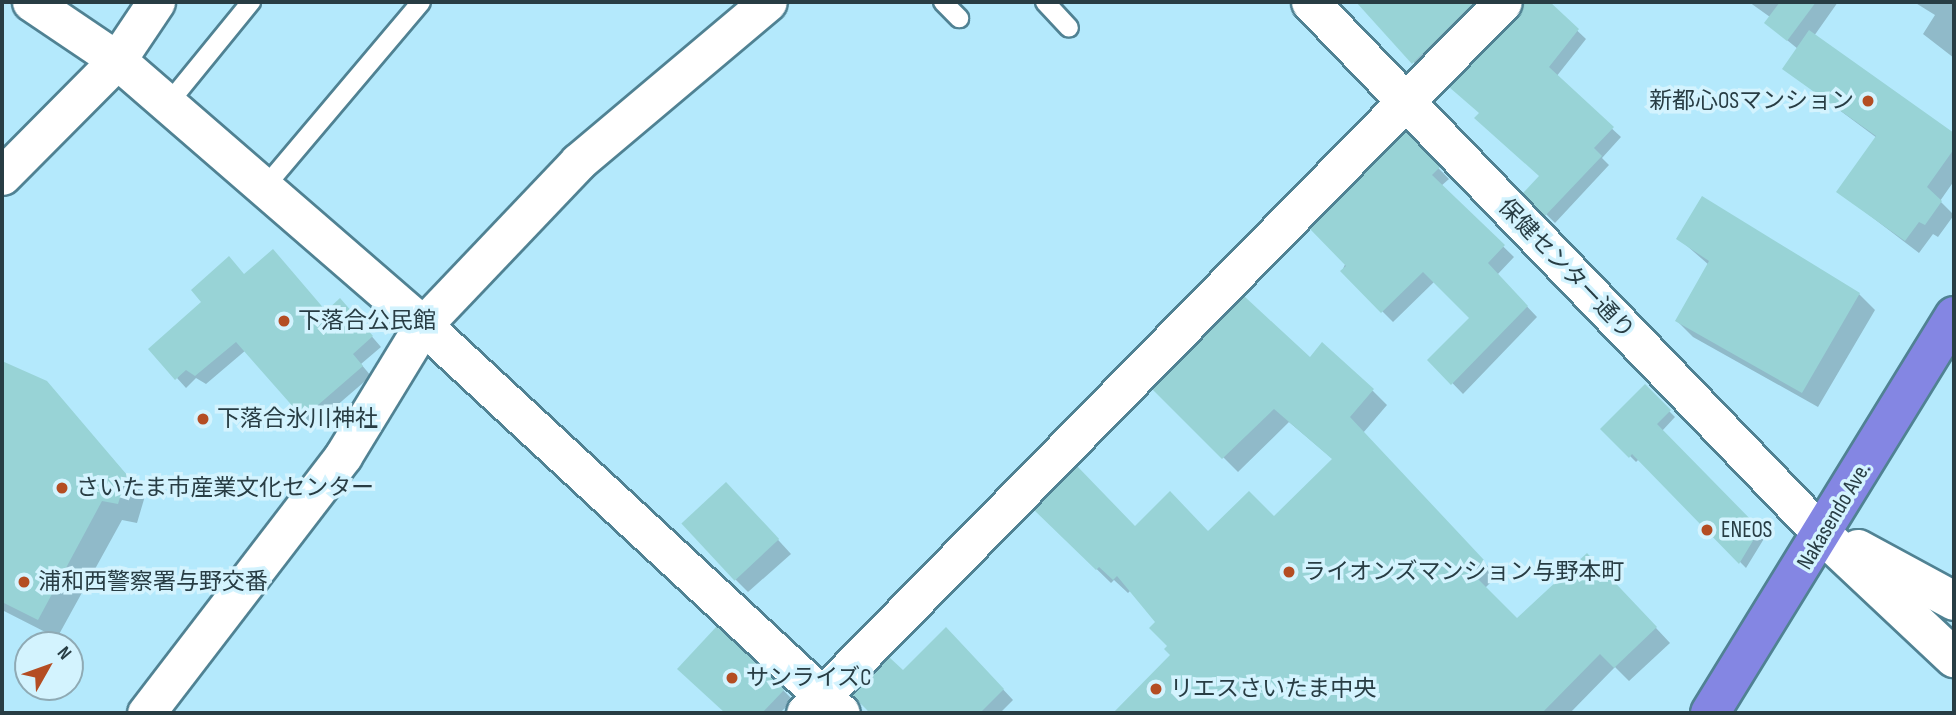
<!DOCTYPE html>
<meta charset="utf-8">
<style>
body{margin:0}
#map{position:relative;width:1956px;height:715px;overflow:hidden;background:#b4e9fc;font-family:"Sofia Sans Condensed","Noto Sans JP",sans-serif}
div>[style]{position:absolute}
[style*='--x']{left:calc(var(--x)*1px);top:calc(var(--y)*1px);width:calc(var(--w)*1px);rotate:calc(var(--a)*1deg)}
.shadow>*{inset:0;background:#0003}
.building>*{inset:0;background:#98d3d6;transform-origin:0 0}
.roads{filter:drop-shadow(2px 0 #508293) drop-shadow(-2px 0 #508293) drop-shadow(0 2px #508293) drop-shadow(0 -2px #508293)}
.lane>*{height:18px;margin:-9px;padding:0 9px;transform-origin:9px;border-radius:9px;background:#fff}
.street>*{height:37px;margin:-18.5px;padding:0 18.5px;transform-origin:18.5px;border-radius:18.5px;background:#fff}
.secondary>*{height:38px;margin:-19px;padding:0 19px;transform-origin:19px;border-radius:19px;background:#fff}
.highway>*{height:38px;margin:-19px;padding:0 19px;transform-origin:19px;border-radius:19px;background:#8486e3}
.dots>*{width:19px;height:19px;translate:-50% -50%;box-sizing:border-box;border:4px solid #d3f3fe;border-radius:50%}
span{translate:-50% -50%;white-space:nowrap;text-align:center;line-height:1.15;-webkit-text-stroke:7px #d3f3fe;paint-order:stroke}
.poi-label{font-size:23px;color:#283d44}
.right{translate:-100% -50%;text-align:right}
.left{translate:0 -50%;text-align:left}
.street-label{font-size:23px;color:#283d44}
.frame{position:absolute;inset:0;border:4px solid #283d44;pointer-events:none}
.north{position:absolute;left:14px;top:631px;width:70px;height:70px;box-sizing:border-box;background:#d3f3fe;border:2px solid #8faab4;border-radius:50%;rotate:50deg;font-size:19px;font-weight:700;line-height:28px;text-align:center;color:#283d44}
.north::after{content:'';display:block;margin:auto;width:24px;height:32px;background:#b44d23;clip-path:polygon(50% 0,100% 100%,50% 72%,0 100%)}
</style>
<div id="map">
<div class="shadow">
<div style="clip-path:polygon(1358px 2px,1490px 2px,1422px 71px)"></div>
<div style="clip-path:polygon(1523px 2px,1547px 2px,1586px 39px,1556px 77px,1621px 137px,1602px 158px,1609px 165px,1555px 223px,1525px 193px,1541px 177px,1481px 113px)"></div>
<div style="clip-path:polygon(1749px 2px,1838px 2px,1814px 36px,1954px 135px,1954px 181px,1940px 201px,1954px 215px,1938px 237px,1933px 234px,1919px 253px,1839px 192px,1877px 138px,1784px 69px,1798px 49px,1766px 23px,1770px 17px)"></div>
<div style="clip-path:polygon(1914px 2px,1954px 2px,1954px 58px,1923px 34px,1935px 15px)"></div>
<div style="clip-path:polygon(1405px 134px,1449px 179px,1441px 186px,1514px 257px,1497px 275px,1537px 317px,1463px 394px,1430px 360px,1471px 318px,1435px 281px,1393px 322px,1342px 271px)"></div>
<div style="clip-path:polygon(1679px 239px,1859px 294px,1875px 310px,1818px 407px,1693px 337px,1677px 321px,1709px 265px)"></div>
<div style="clip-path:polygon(245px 276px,326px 312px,349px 310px,381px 347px,361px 364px,371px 376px,313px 426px,246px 350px,206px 384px,196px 378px,186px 388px,177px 378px)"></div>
<div style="clip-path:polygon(1310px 360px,1373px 391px,1387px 405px,1363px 433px,1497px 576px,1485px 588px,1517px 621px,1602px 570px,1670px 643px,1629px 681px,1615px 667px,1570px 713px,1115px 713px,1172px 655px,1170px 646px,1157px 622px,1131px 590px,1128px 593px,1114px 580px,1111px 583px,1036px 510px,1135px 528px,1208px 533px,1274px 518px,1334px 460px,1289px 422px,1238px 472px,1155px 389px)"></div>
<div style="clip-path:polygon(2px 363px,46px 383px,145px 496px,137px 523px,122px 520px,57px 638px,2px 610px)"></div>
<div style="clip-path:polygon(1645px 387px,1675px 417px,1662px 431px,1765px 537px,1746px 568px,1639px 459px,1636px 462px,1603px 429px)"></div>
<div style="clip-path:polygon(739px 497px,791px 554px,748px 592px,735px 579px)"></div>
<div style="clip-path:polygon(956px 639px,1013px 700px,1000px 713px,870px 713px,855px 695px,903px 673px)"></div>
<div style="clip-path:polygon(680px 669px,783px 690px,793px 700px,780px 713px,727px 713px)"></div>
</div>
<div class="building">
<div style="clip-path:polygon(1356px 2px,1474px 2px,1412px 64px)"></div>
<div style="clip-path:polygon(1523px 2px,1550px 2px,1579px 29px,1549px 67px,1614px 127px,1594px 148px,1602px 156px,1545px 216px,1523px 193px,1539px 176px,1474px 118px,1479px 113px,1449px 87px,1518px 17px)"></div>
<div style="clip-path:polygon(1780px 2px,1816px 2px,1787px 41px,1764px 23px)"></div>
<div style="clip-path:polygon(1809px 30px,1954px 133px,1954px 149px,1927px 187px,1942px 201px,1925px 225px,1919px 222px,1905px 241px,1836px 192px,1876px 136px,1782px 69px)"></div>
<div style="clip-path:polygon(1405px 131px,1440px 167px,1432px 175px,1505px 245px,1488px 263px,1528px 306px,1451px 385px,1427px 360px,1469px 318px,1423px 272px,1381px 313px,1340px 271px,1346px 266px,1310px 229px)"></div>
<div style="clip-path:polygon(1702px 196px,1860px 293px,1802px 393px,1675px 321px,1709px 261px,1676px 239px)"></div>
<div style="clip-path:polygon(273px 249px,326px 311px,340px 298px,373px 336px,353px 354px,363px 366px,303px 418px,236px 342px,195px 376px,186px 370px,175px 380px,148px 349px,201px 302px,191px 290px,229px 256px,244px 274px)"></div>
<div style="clip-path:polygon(1244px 296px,1310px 357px,1322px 342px,1374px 389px,1350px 417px,1484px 560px,1472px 573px,1517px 618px,1587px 553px,1657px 627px,1614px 668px,1600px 654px,1542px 713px,1113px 713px,1170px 655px,1164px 649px,1167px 646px,1149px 628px,1155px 622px,1117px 576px,1113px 580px,1099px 567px,1096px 570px,1034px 510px,1077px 466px,1135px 526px,1170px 491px,1208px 531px,1249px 491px,1274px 516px,1332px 459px,1274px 409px,1222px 459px,1152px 389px)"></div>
<div style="clip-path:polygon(2px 361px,47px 381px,127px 475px,118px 504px,102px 501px,38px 620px,2px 602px)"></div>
<div style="clip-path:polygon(1645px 384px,1671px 410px,1657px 424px,1760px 529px,1739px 564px,1632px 454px,1629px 458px,1600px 429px)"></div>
<div style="left:726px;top:482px;width:78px;height:61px;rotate:47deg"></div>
<div style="clip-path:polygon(717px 626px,785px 689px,762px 713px,725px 713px,677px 669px)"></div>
<div style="clip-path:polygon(946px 627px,1004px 689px,980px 713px,870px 713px,852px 695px,889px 657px,903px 670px)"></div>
</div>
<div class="roads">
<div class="lane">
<div style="--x:943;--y:2;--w:23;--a:45"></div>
<div style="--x:1045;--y:2;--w:35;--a:47"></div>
<div style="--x:167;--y:105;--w:133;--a:-50.8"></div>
<div style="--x:264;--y:188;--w:243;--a:-49.8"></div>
</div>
<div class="street">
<div style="--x:31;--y:2;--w:104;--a:34"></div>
<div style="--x:117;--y:60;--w:405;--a:40.9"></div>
<div style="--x:423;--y:325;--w:570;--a:42.87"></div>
<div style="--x:1310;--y:2;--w:740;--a:46.1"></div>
<div style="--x:2;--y:176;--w:163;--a:-45.2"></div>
<div style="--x:117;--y:60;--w:70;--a:-56.1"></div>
<div style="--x:146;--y:713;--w:324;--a:-52.5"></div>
<div style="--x:343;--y:456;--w:153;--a:-58.6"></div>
<div style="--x:423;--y:325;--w:225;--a:-46.4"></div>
<div style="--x:578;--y:162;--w:248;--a:-40.1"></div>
<div style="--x:805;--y:713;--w:996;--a:-45.53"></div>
</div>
<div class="secondary">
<div style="--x:1823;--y:535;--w:180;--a:43.2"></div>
<div style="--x:1858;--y:549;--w:109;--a:28.4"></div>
</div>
<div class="highway">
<div style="--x:1710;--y:713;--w:466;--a:-58.4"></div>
</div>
</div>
<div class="dots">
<div style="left:1868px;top:101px;background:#b44d23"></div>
<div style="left:284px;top:321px;background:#b44d23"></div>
<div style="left:203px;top:419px;background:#b44d23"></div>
<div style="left:62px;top:488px;background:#b44d23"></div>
<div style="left:1707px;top:530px;background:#b44d23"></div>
<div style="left:1289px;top:572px;background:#b44d23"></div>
<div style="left:24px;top:582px;background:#b44d23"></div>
<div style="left:732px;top:678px;background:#b44d23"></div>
<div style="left:1156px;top:689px;background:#b44d23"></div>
</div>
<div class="poi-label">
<span class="right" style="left:1854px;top:101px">新都心OSマンション</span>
<span class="left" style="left:298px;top:321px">下落合公民館</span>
<span class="left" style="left:217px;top:419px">下落合氷川神社</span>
<span class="left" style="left:76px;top:488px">さいたま市産業文化センター</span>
<span class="left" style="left:1721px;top:530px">ENEOS</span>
<span class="left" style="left:1303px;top:572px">ライオンズマンション与野本町</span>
<span class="left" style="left:38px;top:582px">浦和西警察署与野交番</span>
<span class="left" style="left:746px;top:678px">サンライズC</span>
<span class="left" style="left:1170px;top:689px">リエスさいたま中央</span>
</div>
<div class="street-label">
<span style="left:1566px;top:269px;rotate:46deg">保健センター通り</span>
<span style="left:1834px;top:516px;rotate:-59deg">Nakasendo Ave.</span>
</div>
<div class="frame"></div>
<div class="north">N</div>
</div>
